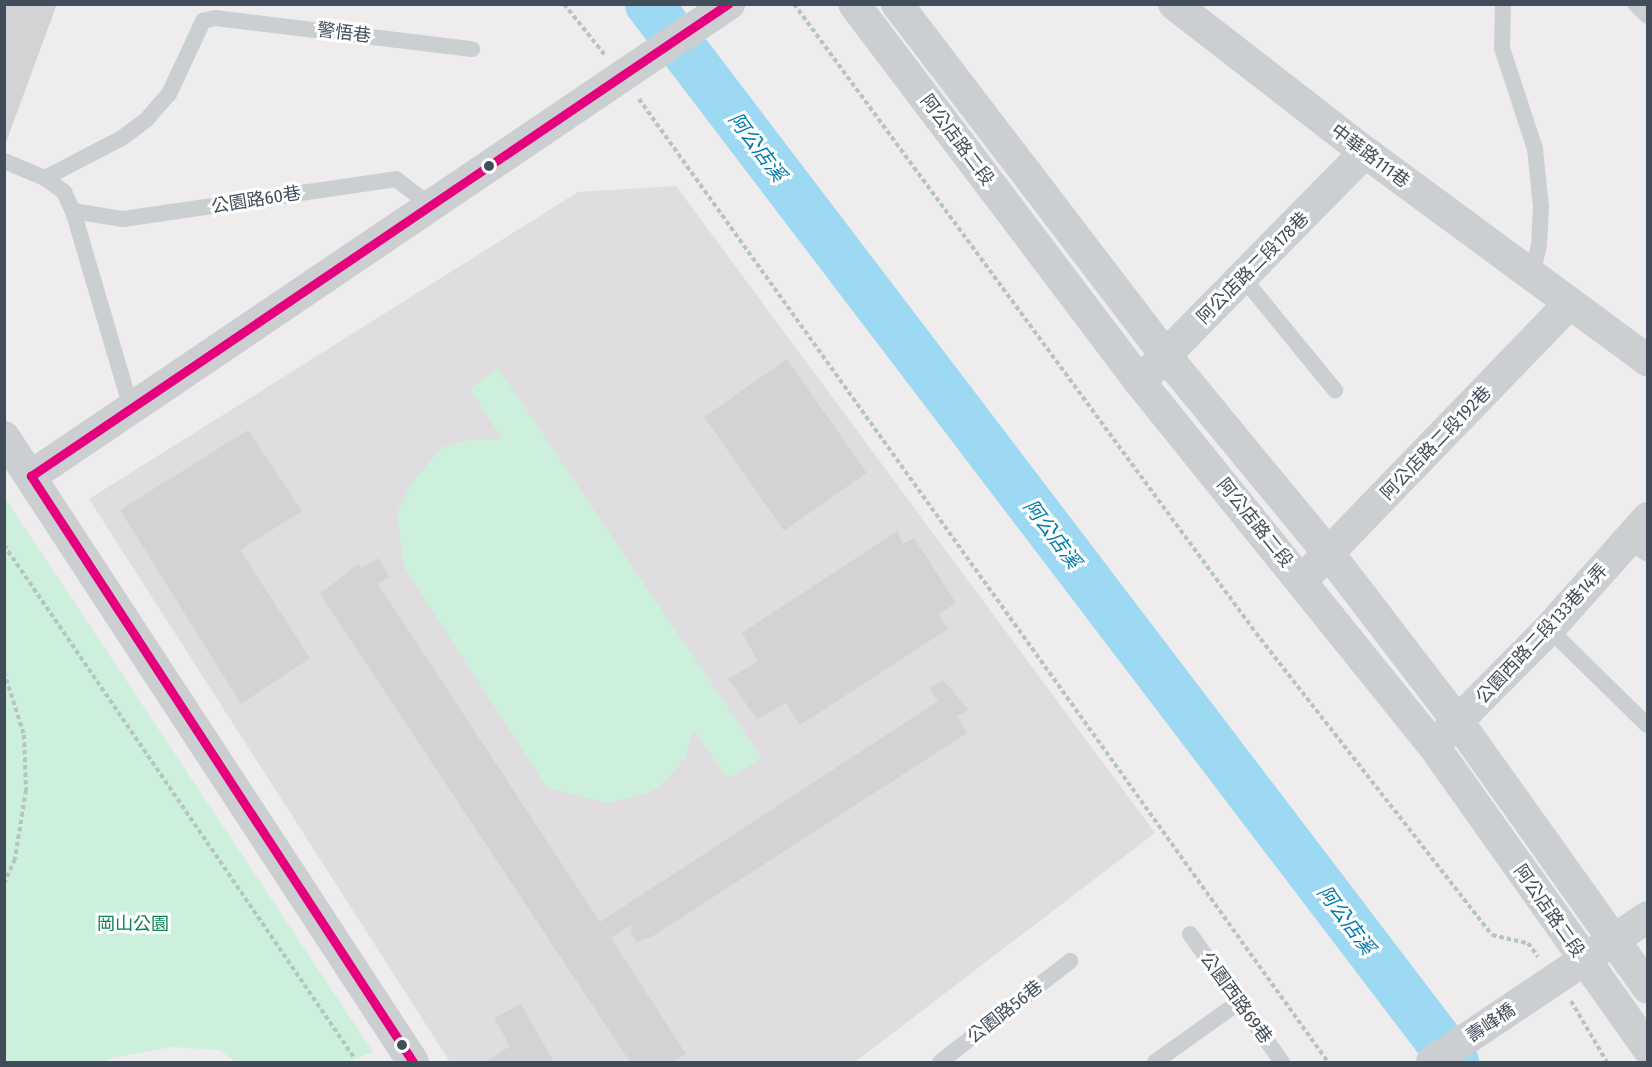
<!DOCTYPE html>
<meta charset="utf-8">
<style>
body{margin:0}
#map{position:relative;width:1652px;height:1067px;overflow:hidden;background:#eeecec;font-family:"Fira Sans Condensed","Noto Sans TC",sans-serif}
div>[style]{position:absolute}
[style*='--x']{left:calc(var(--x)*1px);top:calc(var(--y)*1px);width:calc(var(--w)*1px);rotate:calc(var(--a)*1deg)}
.education>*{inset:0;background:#dfdddf}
.green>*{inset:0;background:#cdf0dd}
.river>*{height:48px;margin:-24px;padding:0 24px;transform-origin:24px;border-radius:24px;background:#9dd9f2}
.building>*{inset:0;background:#d3d3d5;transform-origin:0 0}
.path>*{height:4px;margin-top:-2px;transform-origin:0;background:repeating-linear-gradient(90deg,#b6c4c2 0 4.5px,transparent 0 7.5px)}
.service>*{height:16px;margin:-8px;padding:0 8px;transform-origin:8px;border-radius:8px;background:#cccfd2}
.minor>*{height:32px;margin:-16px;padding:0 16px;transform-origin:16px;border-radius:16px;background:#cccfd2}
.bus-1>*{height:9px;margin:-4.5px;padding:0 4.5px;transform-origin:4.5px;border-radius:4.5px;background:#e5007d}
.dots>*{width:16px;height:16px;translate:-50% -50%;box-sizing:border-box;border:3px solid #fff;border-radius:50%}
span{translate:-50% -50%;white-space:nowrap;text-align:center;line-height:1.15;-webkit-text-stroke:6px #fff;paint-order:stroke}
.street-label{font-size:18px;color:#424d5b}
.park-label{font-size:18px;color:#0c8251}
.water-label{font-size:20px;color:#007baf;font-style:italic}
.frame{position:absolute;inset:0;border:6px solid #424d5b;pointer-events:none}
</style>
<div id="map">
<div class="education">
<div style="clip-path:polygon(676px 186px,1155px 833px,855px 1062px,450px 1062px,89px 499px,578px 192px)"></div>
</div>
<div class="green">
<div style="clip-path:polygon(498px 368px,762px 758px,728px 779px,693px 729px,686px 757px,661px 786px,646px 794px,607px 803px,547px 788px,404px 567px,397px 513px,411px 484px,442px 447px,470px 440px,502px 439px,470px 389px)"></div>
<div style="clip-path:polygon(5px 498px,373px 1052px,347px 1062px,236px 1062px,219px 1050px,172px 1047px,111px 1058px,106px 1062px,5px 1062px)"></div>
</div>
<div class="river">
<div style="--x:649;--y:4;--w:1330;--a:52.7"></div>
</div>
<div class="building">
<div style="clip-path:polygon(4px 4px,57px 4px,5px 145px,4px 145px)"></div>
<div style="left:787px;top:359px;width:139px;height:101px;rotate:55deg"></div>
<div style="clip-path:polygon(248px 430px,302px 511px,240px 550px,310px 658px,241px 704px,120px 510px)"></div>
<div style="clip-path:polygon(897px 531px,903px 544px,914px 538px,956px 603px,939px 614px,948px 629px,800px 725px,786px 703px,757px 719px,728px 679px,758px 661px,742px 633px)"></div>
<div style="clip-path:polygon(379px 558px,389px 577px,378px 584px,600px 922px,938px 701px,929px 688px,943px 680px,969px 710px,957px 716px,967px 733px,653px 936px,637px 942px,631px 934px,632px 924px,611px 938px,686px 1054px,672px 1062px,630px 1062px,320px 594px,359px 563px,361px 568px)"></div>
<div style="clip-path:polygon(521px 1004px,554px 1062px,486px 1062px,510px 1046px,494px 1018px)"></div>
</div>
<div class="path">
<div style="--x:564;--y:4;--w:65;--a:51.2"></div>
<div style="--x:794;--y:4;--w:780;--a:53.7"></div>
<div style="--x:1256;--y:633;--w:383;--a:52"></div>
<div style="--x:1492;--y:935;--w:37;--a:13"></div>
<div style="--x:1528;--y:943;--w:17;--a:54"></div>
<div style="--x:639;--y:99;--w:1184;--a:54.42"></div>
<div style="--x:4;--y:545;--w:622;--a:55.67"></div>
<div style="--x:4;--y:672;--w:66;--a:72.4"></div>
<div style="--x:24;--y:735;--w:55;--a:87.9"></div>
<div style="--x:26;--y:790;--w:70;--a:99.1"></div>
<div style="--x:15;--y:859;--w:27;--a:114"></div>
<div style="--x:1571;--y:1001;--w:71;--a:59.5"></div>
</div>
<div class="service">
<div style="--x:1503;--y:4;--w:44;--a:91.3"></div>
<div style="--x:1502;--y:48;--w:106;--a:71.9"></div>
<div style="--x:1535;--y:149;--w:58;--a:84.1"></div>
<div style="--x:1541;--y:207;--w:38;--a:93"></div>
<div style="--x:1539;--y:245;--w:32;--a:103"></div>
<div style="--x:1635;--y:4;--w:18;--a:43"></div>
<div style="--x:4;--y:161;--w:44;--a:22.5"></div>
<div style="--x:45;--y:178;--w:24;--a:36"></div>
<div style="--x:64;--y:192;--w:21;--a:65"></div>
<div style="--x:73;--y:211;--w:205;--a:73.6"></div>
<div style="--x:45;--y:178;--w:87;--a:-27.5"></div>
<div style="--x:122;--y:138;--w:31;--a:-37"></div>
<div style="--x:147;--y:119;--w:33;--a:-49"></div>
<div style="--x:169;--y:94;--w:81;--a:-65"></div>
<div style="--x:203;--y:21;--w:12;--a:-14"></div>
<div style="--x:215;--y:18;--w:259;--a:6.9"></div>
<div style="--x:73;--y:211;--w:51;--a:9.1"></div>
<div style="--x:123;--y:219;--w:276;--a:-8.3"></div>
<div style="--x:396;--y:179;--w:44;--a:37.6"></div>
<div style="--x:1244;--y:279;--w:144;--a:50.7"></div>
<div style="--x:1628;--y:542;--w:23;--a:31"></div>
<div style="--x:1549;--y:629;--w:137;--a:44.4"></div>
<div style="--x:1190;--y:934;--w:158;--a:54.3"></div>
<div style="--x:940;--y:1062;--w:165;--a:-37.8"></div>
<div style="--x:1155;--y:1062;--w:103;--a:-35.5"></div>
</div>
<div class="minor">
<div style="--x:854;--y:4;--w:473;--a:52.9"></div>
<div style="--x:1139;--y:381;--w:468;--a:51.1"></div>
<div style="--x:1433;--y:745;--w:372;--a:54.7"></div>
<div style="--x:897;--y:4;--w:442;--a:52.6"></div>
<div style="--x:1165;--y:355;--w:259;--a:50.5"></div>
<div style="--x:1330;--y:555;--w:212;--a:52.5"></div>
<div style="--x:1459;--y:723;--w:325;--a:54.5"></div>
<div style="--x:1174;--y:4;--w:242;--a:37.8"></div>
<div style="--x:1365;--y:152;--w:352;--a:36.4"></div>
<div style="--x:1151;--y:370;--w:305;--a:-45.5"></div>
<div style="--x:4;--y:437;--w:747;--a:56.8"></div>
<div style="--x:31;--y:476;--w:843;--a:-34.07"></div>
<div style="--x:1313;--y:569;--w:368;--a:-46"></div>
<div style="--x:1443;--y:736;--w:151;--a:-45.3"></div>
<div style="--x:1549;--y:629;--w:149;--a:-48.3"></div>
<div style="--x:1432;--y:1062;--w:260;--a:-33.9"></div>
</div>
<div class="bus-1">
<div style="--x:413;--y:1062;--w:700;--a:-123.1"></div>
<div style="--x:31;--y:476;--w:842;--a:-34.11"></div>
</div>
<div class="dots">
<div style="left:489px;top:166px;background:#424d5b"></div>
<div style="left:402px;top:1045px;background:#424d5b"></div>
</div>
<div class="street-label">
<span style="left:344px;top:33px;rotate:7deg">警悟巷</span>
<span style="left:957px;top:140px;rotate:53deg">阿公店路二段</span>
<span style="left:1370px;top:156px;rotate:37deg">中華路111巷</span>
<span style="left:256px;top:200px;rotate:-9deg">公園路60巷</span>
<span style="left:1253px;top:268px;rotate:-45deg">阿公店路二段178巷</span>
<span style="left:1436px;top:443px;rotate:-46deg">阿公店路二段192巷</span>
<span style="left:1255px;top:523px;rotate:51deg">阿公店路二段</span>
<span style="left:1542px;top:634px;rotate:-47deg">公園西路二段133巷14弄</span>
<span style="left:1549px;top:911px;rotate:55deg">阿公店路二段</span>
<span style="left:1236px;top:998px;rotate:54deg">公園西路69巷</span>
<span style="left:1005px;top:1012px;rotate:-38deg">公園路56巷</span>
<span style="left:1491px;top:1023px;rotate:-34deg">壽峰橋</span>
</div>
<div class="park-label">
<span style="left:133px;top:924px">岡山公園</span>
</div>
<div class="water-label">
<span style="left:757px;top:147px;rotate:53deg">阿公店溪</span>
<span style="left:1052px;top:534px;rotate:53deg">阿公店溪</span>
<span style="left:1346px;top:920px;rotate:53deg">阿公店溪</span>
</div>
<div class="frame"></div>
</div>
